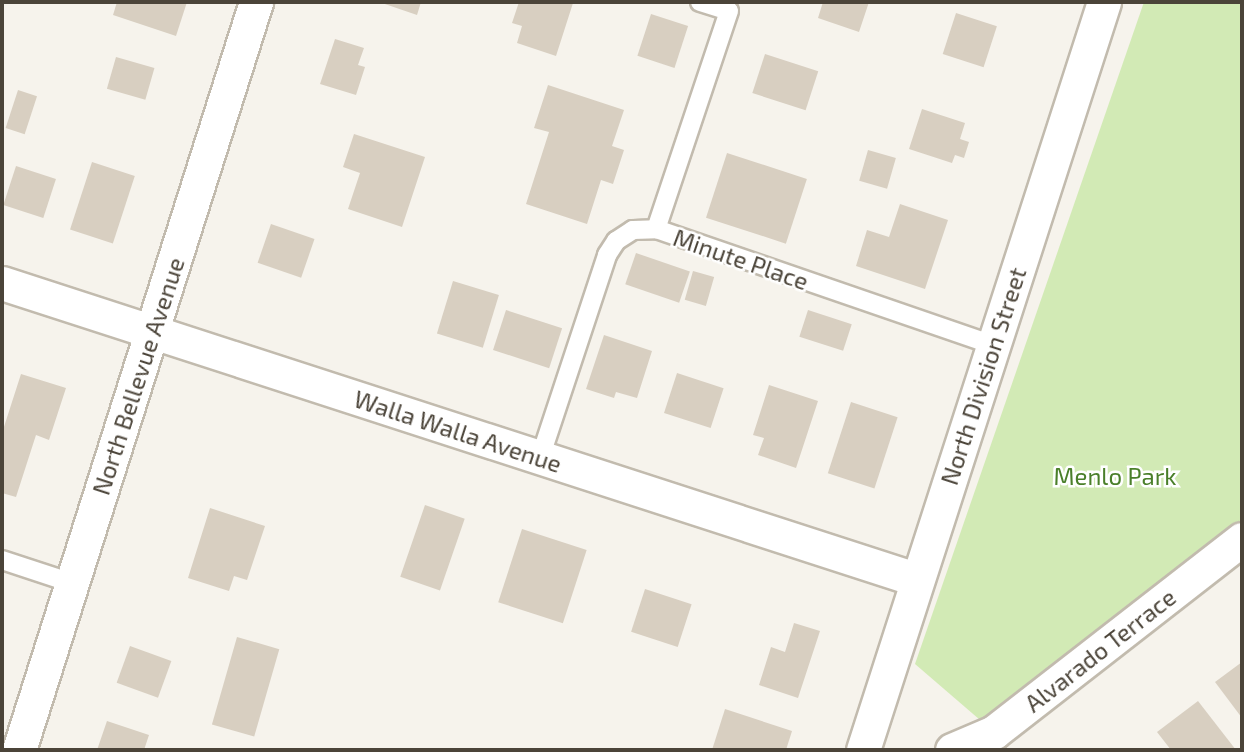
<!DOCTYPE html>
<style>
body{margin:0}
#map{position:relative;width:1244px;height:752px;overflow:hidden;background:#f6f3ec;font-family:"Exo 2",sans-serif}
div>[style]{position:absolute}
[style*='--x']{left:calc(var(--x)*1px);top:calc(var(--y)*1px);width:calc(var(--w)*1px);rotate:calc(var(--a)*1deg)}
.green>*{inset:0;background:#d2eab5}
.building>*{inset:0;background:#d8cfc1;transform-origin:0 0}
.roads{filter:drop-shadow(2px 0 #c2bbae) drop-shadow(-2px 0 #c2bbae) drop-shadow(0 2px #c2bbae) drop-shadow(0 -2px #c2bbae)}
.lane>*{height:18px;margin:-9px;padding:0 9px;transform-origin:9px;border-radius:9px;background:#fff}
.street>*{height:33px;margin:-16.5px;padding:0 16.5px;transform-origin:16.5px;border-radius:16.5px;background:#fff}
span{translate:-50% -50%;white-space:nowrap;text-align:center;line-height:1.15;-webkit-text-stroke:5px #fff;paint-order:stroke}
.street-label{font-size:24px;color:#4b4439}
.park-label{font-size:24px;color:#4a7f2a}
.frame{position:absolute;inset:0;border:4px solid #4b4439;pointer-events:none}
</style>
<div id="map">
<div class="green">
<div style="clip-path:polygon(1144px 2px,1242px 2px,1242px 541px,994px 732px,915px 664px)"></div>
</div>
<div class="building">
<div style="clip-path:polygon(117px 2px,187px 2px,176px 36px,113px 15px)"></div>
<div style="clip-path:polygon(379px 2px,421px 2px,417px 15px)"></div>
<div style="clip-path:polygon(519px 2px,573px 3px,556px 56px,517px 43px,522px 26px,512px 23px)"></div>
<div style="clip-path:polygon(823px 2px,869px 2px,859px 32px,818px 18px)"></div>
<div style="left:956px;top:13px;width:43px;height:43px;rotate:18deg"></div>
<div style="left:651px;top:14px;width:39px;height:44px;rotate:18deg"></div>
<div style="clip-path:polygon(335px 39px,364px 48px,358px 65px,365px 67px,356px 95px,320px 84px)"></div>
<div style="left:765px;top:54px;width:56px;height:41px;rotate:18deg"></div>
<div style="left:116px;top:57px;width:40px;height:33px;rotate:16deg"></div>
<div style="clip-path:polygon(548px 85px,624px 110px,612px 146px,624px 150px,613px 184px,601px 180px,587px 224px,526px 204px,549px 132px,534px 128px)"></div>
<div style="left:18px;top:90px;width:20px;height:40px;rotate:18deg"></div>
<div style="clip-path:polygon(922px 109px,965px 123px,960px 139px,969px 142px,964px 158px,955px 155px,952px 163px,909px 149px)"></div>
<div style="clip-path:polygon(354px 134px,425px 157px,402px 227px,348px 209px,360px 173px,343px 167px)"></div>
<div style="left:868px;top:150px;width:29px;height:32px;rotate:16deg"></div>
<div style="left:727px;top:153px;width:84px;height:68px;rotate:18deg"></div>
<div style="left:92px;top:162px;width:45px;height:71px;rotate:18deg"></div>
<div style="left:16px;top:166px;width:42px;height:41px;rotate:18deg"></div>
<div style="clip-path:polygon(900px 204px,948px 220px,925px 289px,856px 266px,867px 230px,889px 237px)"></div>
<div style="left:271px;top:224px;width:46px;height:41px;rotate:19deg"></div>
<div style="left:636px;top:253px;width:57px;height:33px;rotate:19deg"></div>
<div style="left:693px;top:271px;width:22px;height:30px;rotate:16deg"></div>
<div style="left:453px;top:281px;width:48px;height:55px;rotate:17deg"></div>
<div style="left:506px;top:310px;width:59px;height:42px;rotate:18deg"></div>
<div style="left:808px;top:310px;width:46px;height:28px;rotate:18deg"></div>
<div style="clip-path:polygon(604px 335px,652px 351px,637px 398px,616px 392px,614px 398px,586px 389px)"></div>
<div style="left:677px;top:373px;width:49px;height:42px;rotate:18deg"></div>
<div style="clip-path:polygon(21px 374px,66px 388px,49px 440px,36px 435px,16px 497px,2px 493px,2px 433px)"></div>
<div style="clip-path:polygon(769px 385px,818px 401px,796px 468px,758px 455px,764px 438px,753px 435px)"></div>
<div style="left:851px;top:402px;width:49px;height:75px;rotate:18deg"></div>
<div style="left:425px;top:505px;width:42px;height:76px;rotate:19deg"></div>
<div style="clip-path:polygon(210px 508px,265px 526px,247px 580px,234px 576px,229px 591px,188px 578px)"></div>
<div style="left:522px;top:529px;width:68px;height:77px;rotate:18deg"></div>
<div style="left:645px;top:589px;width:49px;height:45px;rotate:18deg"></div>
<div style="clip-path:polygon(794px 623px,820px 631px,798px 698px,759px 685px,771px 647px,785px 652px)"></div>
<div style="left:237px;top:637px;width:44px;height:91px;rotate:16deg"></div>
<div style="left:130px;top:646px;width:44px;height:39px;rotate:20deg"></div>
<div style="clip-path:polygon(1242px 662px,1242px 718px,1215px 682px)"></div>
<div style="clip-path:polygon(1198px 701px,1236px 750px,1171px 750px,1157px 732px)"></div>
<div style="clip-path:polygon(725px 709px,792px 731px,786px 750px,712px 750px)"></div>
<div style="clip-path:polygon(107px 721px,149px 735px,144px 750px,97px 750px)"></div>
</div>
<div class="roads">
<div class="lane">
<div style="--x:700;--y:2;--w:30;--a:17"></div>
<div style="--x:729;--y:11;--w:230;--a:108.5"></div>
<div style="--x:656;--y:229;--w:356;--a:19"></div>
<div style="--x:540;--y:458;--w:214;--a:-71.7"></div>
<div style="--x:607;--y:255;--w:17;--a:-57"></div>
<div style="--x:616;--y:241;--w:20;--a:-33"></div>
<div style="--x:633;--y:230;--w:23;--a:-2"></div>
<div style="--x:2;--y:560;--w:74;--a:18.2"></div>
</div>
<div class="street">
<div style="--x:2;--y:283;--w:960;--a:17.96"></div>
<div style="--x:19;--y:750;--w:785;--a:-72.42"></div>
<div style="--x:863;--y:750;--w:786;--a:-72.14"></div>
<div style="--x:952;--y:750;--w:46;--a:-23.2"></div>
<div style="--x:994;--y:732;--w:314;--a:-37.9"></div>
</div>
</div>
<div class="street-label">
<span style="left:741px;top:259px;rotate:19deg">Minute Place</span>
<span style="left:138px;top:376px;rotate:-72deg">North Bellevue Avenue</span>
<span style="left:983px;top:376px;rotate:-72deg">North Division Street</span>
<span style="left:458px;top:431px;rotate:18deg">Walla Walla Avenue</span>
<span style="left:1100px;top:650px;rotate:-38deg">Alvarado Terrace</span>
</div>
<div class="park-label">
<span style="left:1115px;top:476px">Menlo Park</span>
</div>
<div class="frame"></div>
</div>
